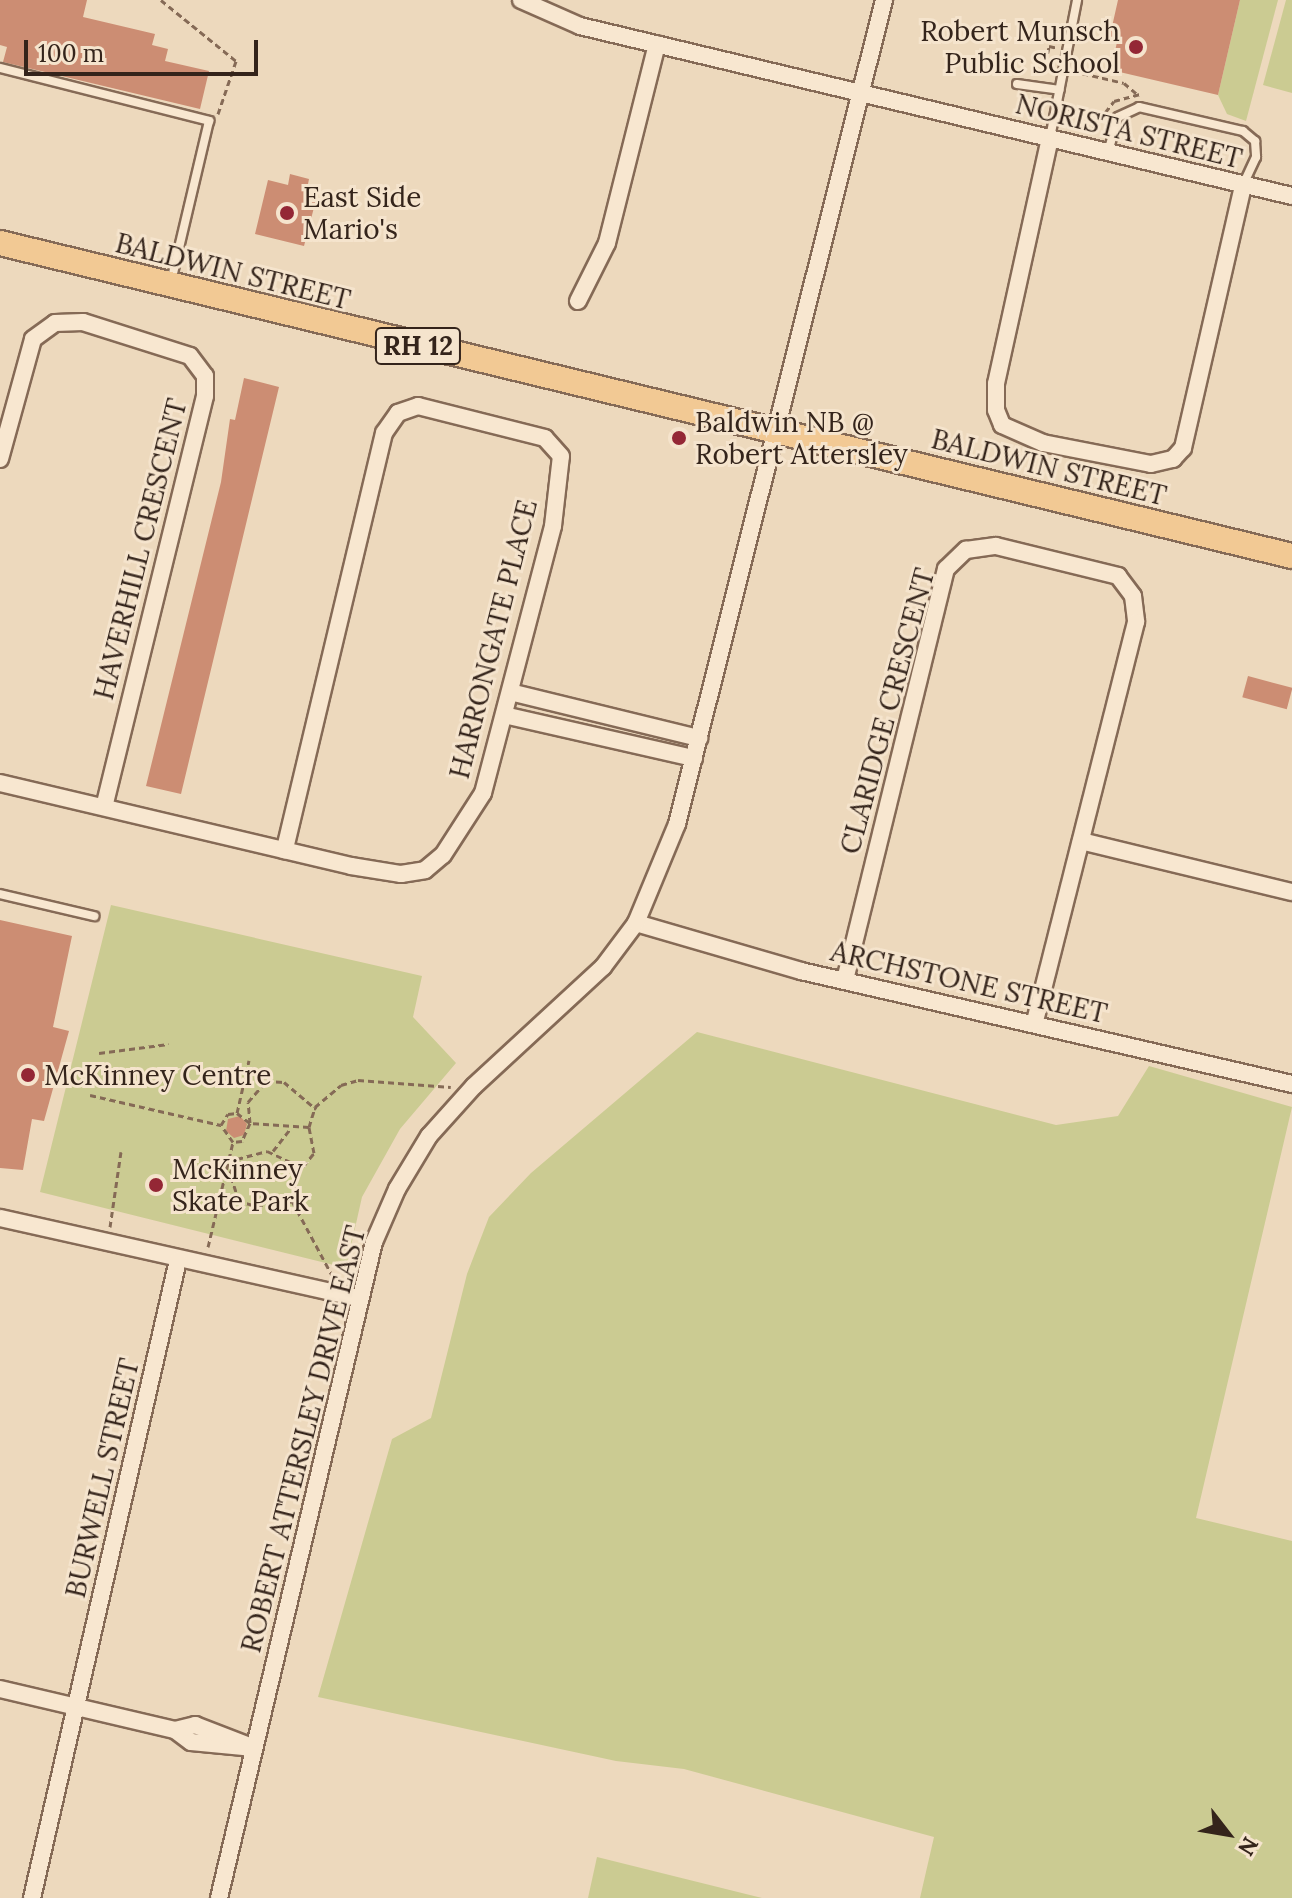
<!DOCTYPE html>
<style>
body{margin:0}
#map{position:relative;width:1292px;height:1898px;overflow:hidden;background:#edd9bd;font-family:Lora,serif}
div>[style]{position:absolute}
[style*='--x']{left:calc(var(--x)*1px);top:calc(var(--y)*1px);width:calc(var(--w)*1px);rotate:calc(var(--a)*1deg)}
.green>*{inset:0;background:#cbcb92}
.building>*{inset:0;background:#cc8d73;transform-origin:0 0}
.path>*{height:3px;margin-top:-1.5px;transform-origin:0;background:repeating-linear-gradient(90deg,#856a56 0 6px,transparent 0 10px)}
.roads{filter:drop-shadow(2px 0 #856a56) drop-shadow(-2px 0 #856a56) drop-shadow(0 2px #856a56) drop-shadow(0 -2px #856a56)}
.lane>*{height:8px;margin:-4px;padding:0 4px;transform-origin:4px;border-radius:4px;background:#f8e7d0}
.street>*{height:16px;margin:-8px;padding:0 8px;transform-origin:8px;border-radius:8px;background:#f8e7d0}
.primary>*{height:24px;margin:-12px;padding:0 12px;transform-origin:12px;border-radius:12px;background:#f2c994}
.dots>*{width:22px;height:22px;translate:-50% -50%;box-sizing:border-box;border:4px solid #f5e4cd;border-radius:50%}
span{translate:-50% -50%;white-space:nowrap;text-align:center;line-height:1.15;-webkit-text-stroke:6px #f5e4cd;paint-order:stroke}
.shield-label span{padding:2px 6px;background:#f5e4cd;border:2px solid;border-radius:6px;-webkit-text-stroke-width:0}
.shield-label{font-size:26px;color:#34241b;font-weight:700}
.poi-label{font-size:28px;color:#34241b}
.right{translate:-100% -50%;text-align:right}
.left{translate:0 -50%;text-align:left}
.street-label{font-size:28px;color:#34241b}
.north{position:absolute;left:1188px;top:1794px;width:80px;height:80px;-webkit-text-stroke:6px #f5e4cd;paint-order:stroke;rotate:121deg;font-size:22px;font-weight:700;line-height:32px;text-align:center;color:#34241b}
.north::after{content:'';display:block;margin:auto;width:28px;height:36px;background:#34241b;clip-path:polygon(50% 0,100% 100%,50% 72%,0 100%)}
.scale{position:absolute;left:24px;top:40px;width:234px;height:36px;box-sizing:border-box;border:4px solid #34241b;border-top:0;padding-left:10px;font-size:24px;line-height:28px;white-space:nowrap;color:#34241b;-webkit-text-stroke:6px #f5e4cd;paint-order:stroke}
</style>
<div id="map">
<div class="green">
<div style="clip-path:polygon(1240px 0,1278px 0,1246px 121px,1227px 114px,1218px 95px)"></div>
<div style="clip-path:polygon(1286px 0,1292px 0,1292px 93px,1263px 85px)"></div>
<div style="clip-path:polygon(111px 905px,422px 976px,413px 1017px,456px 1063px,400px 1129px,362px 1197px,346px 1268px,40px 1192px)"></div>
<div style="clip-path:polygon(697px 1032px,1056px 1125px,1118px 1116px,1149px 1066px,1292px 1107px,1196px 1518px,1292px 1541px,1292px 1898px,920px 1898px,934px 1837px,684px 1769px,616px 1761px,318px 1697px,392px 1439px,431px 1418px,467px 1274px,489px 1217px,531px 1173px)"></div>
<div style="clip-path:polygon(597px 1857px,762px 1898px,588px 1898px)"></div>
</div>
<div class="building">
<div style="clip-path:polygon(0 0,87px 0,83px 17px,155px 34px,152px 45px,168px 49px,165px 61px,209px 71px,200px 109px,3px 62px,7px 47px,0 45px)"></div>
<div style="clip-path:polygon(1118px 0,1240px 0,1218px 95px,1111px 70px,1117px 42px,1109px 40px)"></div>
<div style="clip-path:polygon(290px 174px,309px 179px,307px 189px,318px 192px,304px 246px,255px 234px,268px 180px,288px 185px)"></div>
<div style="clip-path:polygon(244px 378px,279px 387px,181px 794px,146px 786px,221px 482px,230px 419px,235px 420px)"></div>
<div style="left:1248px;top:676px;width:46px;height:22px;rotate:15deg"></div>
<div style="clip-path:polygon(0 920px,72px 936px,53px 1027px,69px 1031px,44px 1121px,32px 1119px,23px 1170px,0 1168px)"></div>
<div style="clip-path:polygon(240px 1116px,247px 1124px,244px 1135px,234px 1138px,226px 1131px,228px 1119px)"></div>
</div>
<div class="path">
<div style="--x:161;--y:0;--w:97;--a:39.1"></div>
<div style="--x:236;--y:61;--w:56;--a:108.8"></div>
<div style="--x:1073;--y:71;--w:52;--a:13.2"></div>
<div style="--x:1124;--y:83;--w:16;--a:40"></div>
<div style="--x:1043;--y:73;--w:28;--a:-77"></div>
<div style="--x:1049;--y:46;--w:9;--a:13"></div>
<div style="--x:1070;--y:105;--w:18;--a:90"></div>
<div style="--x:1093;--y:128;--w:34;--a:-52"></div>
<div style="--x:1114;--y:101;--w:28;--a:-15"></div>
<div style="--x:99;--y:1053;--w:70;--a:-7.4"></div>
<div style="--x:90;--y:1095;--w:134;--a:12.9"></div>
<div style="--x:237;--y:1113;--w:16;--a:38"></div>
<div style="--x:250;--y:1123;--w:20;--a:114"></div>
<div style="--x:242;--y:1141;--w:9;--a:174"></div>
<div style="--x:233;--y:1142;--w:21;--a:-125"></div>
<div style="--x:221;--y:1125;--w:13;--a:-58"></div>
<div style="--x:228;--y:1114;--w:9;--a:-6"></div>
<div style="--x:237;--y:1113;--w:54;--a:-77.2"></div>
<div style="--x:309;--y:1127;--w:59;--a:-176.1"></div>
<div style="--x:250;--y:1123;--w:21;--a:-95"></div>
<div style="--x:248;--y:1102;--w:28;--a:-49"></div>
<div style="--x:266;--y:1081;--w:18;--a:3"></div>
<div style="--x:284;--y:1082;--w:42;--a:40.2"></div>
<div style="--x:273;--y:1151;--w:28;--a:-52"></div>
<div style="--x:292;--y:1201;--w:22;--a:156"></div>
<div style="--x:272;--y:1210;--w:34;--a:-165"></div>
<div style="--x:239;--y:1201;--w:29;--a:-108"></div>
<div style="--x:230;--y:1173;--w:16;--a:-63"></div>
<div style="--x:237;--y:1159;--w:31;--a:-15"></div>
<div style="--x:267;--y:1151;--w:26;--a:25"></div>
<div style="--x:291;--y:1162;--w:13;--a:63"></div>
<div style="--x:110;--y:1227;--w:76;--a:-81.7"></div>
<div style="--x:208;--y:1247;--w:108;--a:-76.6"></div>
<div style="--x:333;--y:1277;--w:86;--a:-118.3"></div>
<div style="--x:292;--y:1201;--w:27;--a:-80"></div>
<div style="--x:297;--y:1174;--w:27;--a:-51"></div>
<div style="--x:314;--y:1153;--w:26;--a:-101"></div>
<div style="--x:309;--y:1127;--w:21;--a:-73"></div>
<div style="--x:315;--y:1107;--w:34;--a:-40"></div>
<div style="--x:341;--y:1085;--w:18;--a:-16"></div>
<div style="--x:358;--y:1080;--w:93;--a:4.3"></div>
</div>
<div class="roads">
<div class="lane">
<div style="--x:0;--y:68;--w:216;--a:14.2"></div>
<div style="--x:209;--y:121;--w:165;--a:103.3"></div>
<div style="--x:1017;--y:84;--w:43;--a:7.9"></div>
<div style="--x:1050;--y:138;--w:141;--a:-78.9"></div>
<div style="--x:1108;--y:152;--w:36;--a:-74"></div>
<div style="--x:1118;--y:117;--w:23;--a:-25"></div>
<div style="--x:1139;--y:107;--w:107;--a:13"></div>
<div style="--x:1243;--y:131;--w:16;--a:40"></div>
<div style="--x:1255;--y:141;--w:16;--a:86"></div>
<div style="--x:1256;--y:157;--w:31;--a:115"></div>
<div style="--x:0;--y:894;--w:97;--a:13.2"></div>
</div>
<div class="street">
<div style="--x:521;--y:0;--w:64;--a:23.8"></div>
<div style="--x:580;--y:26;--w:732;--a:13.43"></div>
<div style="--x:1050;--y:138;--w:252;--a:102.4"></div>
<div style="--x:996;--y:384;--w:26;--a:90"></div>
<div style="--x:996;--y:410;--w:16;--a:68"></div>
<div style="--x:1002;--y:425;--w:45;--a:23.7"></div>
<div style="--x:1043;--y:443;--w:110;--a:11"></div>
<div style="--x:1151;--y:464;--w:23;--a:-13"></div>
<div style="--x:1173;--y:459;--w:15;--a:-48"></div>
<div style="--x:1183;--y:448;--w:270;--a:-77.1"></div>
<div style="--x:578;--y:301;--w:65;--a:-63.4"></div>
<div style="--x:607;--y:243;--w:205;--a:-75.9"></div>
<div style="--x:0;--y:459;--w:124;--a:-74.6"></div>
<div style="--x:33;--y:339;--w:27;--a:-36"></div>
<div style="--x:55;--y:323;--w:28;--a:-2"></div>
<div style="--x:83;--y:322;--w:112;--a:17.6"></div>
<div style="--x:190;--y:356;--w:25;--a:53"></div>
<div style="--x:205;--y:376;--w:20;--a:90"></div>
<div style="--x:205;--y:396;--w:423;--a:103.8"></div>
<div style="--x:510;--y:692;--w:195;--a:13.7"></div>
<div style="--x:504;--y:715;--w:195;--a:12.8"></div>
<div style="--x:0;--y:783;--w:361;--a:13.3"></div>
<div style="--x:351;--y:866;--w:51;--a:9.1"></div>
<div style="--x:401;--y:874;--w:24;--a:-9"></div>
<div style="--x:425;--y:870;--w:23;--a:-40"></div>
<div style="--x:443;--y:855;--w:74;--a:-57.2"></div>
<div style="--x:483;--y:793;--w:276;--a:-75.3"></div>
<div style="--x:553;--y:526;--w:70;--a:-83.5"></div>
<div style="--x:561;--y:456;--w:24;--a:-132"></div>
<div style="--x:545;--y:438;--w:131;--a:-165.9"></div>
<div style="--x:418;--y:406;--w:21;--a:161"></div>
<div style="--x:398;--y:413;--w:24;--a:125"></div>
<div style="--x:384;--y:433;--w:429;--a:103.4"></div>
<div style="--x:1081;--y:841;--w:217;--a:13.6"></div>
<div style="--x:636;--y:923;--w:172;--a:16.2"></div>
<div style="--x:801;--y:971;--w:504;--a:12.96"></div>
<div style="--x:845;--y:980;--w:423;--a:-76.2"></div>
<div style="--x:946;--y:569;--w:28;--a:-44"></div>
<div style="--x:966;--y:550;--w:30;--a:-8"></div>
<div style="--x:996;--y:546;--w:126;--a:13.8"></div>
<div style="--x:1118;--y:576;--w:25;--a:53"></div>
<div style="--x:1133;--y:596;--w:26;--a:83"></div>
<div style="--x:1136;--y:622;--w:413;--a:104.2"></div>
<div style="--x:0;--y:1218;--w:368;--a:12.6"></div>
<div style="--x:0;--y:1689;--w:180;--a:13.2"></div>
<div style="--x:175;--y:1730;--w:20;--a:37"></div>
<div style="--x:191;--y:1742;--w:63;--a:5.4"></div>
<div style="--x:175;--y:1730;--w:21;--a:-14"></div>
<div style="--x:195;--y:1725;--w:61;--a:21.1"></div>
<div style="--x:32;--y:1898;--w:654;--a:-77.11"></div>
<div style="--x:219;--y:1898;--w:674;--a:-76.71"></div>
<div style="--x:374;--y:1242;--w:58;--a:-66.5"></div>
<div style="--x:397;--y:1189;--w:62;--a:-58.9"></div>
<div style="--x:429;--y:1136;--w:67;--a:-48"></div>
<div style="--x:474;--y:1086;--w:176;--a:-42.7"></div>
<div style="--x:603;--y:967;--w:55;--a:-53.1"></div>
<div style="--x:636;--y:923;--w:107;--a:-67.5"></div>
<div style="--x:677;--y:824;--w:850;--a:-75.9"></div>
</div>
<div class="primary">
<div style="--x:0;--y:243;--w:1329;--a:13.62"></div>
</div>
</div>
<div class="dots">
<div style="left:1136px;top:47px;background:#942735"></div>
<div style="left:287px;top:213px;background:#942735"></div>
<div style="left:679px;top:438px;background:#942735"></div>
<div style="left:28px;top:1075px;background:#942735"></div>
<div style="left:156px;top:1185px;background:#942735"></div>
</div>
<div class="shield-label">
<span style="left:418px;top:346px">RH 12</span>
</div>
<div class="poi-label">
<span class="right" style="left:1120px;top:47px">Robert Munsch<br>Public School</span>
<span class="left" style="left:303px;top:213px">East Side<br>Mario's</span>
<span class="left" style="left:695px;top:438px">Baldwin NB @<br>Robert Attersley</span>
<span class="left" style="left:44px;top:1075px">McKinney Centre</span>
<span class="left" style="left:172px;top:1185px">McKinney<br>Skate Park</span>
</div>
<div class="street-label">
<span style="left:1129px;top:131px;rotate:14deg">NORISTA STREET</span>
<span style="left:233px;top:271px;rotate:14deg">BALDWIN STREET</span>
<span style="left:1049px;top:467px;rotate:14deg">BALDWIN STREET</span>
<span style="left:140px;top:549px;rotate:-76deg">HAVERHILL CRESCENT</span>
<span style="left:493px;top:639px;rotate:-76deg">HARRONGATE PLACE</span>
<span style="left:887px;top:711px;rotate:-75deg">CLARIDGE CRESCENT</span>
<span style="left:969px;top:982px;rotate:13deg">ARCHSTONE STREET</span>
<span style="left:303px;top:1439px;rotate:-76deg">ROBERT ATTERSLEY DRIVE EAST</span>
<span style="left:102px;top:1478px;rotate:-77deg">BURWELL STREET</span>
</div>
<div class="north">N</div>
<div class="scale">100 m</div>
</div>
